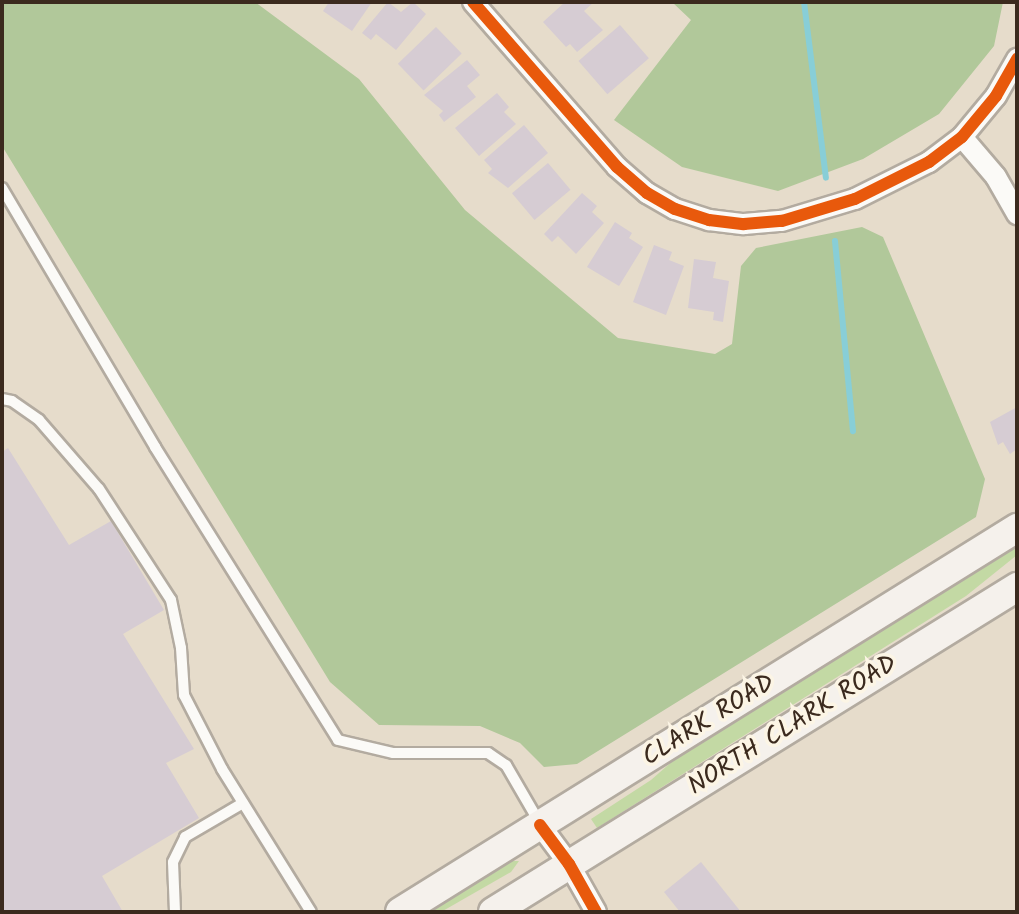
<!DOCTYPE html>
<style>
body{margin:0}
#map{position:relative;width:1019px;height:914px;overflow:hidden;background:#e6dccb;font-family:Kalam,sans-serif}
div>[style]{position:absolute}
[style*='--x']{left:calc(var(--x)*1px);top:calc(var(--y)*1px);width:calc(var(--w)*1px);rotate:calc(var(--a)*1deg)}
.green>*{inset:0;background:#c3d9a4}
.forest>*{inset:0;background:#b1c89a}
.stream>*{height:6px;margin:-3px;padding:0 3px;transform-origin:3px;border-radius:3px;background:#88ced7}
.building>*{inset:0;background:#d6ccd3;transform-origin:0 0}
.roads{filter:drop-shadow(2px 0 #b3aba0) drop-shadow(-2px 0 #b3aba0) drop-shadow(0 2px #b3aba0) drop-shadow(0 -2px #b3aba0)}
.service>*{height:10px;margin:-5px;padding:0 5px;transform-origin:5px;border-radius:5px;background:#fbfaf7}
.minor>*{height:20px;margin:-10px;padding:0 10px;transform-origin:10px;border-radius:10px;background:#fbfaf7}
.secondary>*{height:28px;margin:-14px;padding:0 14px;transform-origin:14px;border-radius:14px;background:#f5f1ec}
.cycleway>*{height:12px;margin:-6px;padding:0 6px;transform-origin:6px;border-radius:6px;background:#e8590c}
span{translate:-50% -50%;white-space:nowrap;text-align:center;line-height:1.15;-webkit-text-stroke:7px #fcf5e5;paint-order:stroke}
.street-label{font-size:26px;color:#3b2a1e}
.frame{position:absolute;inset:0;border:4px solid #3b2a1e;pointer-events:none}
</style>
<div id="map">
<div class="green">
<div style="clip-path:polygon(1017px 538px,1017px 555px,966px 596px,597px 828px,591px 819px,651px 780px,692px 744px)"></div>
<div style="clip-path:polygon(507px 861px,519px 861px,511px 872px,441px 912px,418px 912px)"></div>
</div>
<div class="forest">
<div style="clip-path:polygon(2px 2px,255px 2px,359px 79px,465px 210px,618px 338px,715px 354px,732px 344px,741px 266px,756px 248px,862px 227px,883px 237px,985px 479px,976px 517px,577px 764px,544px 767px,520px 743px,480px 726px,379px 725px,330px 682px,2px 146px)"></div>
<div style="clip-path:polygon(672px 2px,1003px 2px,994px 46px,939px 114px,863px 159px,778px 191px,682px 167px,614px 120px,691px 20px)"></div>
</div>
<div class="stream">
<div style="--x:804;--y:2;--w:177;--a:82.9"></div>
<div style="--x:835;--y:241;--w:191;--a:84.6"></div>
</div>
<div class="building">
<div style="clip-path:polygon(329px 2px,372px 2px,352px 31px,323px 11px)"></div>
<div style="clip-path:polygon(388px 2px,401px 12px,413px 2px,426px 14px,396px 50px,376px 34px,371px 40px,362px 33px)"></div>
<div style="clip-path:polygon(565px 2px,594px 2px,584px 11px,603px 30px,577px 52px,570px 44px,566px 47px,543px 22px)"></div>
<div style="left:620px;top:25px;width:44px;height:55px;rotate:49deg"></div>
<div style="left:436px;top:27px;width:37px;height:53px;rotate:46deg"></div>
<div style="clip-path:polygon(467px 60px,480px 75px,467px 86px,476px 97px,444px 122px,439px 115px,443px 111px,424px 95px)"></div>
<div style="clip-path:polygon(497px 93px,509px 107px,504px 112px,516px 124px,479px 156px,455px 128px)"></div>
<div style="clip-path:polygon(524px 125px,548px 153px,508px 188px,488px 173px,492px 169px,484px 160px)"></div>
<div style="left:548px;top:163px;width:35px;height:47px;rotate:50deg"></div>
<div style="clip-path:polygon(582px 193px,597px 206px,592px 212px,604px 223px,576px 254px,558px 236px,552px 242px,544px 234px)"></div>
<div style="clip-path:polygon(615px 222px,632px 233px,629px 238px,643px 247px,619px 286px,587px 267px)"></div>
<div style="clip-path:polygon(654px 245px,672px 252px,669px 260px,684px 266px,666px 315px,633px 302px)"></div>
<div style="clip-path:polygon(694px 259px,716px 262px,713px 278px,729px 281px,723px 322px,713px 320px,714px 312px,688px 308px)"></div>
<div style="clip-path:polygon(1017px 407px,1017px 449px,1010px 454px,1003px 442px,998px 445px,990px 422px)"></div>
<div style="clip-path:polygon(8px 448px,69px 545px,111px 521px,164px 610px,123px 634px,194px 749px,166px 763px,199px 818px,102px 876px,123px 912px,2px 912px,2px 452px)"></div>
<div style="clip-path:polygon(701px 862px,741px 912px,680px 912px,664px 892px)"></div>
</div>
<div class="roads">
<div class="service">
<div style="--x:2;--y:188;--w:301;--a:59.4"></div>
<div style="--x:155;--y:447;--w:345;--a:58"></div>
<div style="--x:338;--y:740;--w:57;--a:13.3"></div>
<div style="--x:393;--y:753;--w:95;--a:0"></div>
<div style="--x:488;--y:753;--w:22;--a:34"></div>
<div style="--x:506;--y:765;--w:66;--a:59.9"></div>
<div style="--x:2;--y:399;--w:10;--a:11"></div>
<div style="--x:12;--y:401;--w:33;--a:35"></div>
<div style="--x:39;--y:420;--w:91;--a:49"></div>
<div style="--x:99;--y:489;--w:132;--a:57"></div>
<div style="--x:171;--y:600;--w:49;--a:78.2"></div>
<div style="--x:181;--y:648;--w:47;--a:86.3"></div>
<div style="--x:184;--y:695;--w:83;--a:62.8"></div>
<div style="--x:222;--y:769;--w:168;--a:58.1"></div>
<div style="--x:175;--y:912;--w:50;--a:-92.3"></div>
<div style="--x:173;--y:862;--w:28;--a:-64"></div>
<div style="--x:185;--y:837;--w:67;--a:-30.4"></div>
</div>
<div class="minor">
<div style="--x:473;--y:2;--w:219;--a:48.9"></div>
<div style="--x:617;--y:167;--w:40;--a:41"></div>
<div style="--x:647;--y:193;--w:32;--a:30"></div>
<div style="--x:675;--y:209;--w:36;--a:18"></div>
<div style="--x:709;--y:220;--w:35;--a:7"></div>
<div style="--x:744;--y:224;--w:38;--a:-5"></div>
<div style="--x:782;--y:221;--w:76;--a:-16.8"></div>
<div style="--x:855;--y:199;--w:83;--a:-26.6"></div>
<div style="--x:929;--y:162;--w:41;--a:-37.1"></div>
<div style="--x:962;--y:137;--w:53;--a:-50.3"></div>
<div style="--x:996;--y:96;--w:43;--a:-60.4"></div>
<div style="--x:962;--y:137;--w:52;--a:49.6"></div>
<div style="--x:996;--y:177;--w:43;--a:60.4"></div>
<div style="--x:540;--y:825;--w:49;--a:53.4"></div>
<div style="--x:569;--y:864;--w:55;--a:60.6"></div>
</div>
<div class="secondary">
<div style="--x:400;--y:912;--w:727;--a:-31.9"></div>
<div style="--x:493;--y:912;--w:617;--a:-31.81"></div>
</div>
</div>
<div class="cycleway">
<div style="--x:473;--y:2;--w:219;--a:48.9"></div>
<div style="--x:617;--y:167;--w:40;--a:41"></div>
<div style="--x:647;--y:193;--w:32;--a:30"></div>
<div style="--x:675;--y:209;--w:36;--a:18"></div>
<div style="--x:709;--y:220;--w:35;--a:7"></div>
<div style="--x:744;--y:224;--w:38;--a:-5"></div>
<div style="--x:782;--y:221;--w:76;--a:-16.8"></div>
<div style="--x:855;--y:199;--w:83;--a:-26.6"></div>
<div style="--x:929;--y:162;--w:41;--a:-37.1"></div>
<div style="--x:962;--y:137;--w:53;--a:-50.3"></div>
<div style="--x:996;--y:96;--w:43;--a:-60.4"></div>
<div style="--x:540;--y:825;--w:49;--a:53.4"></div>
<div style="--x:569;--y:864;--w:55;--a:60.6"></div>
</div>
<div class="street-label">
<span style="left:709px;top:721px;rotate:-32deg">CLARK ROAD</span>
<span style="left:793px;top:726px;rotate:-32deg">NORTH CLARK ROAD</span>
</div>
<div class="frame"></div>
</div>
